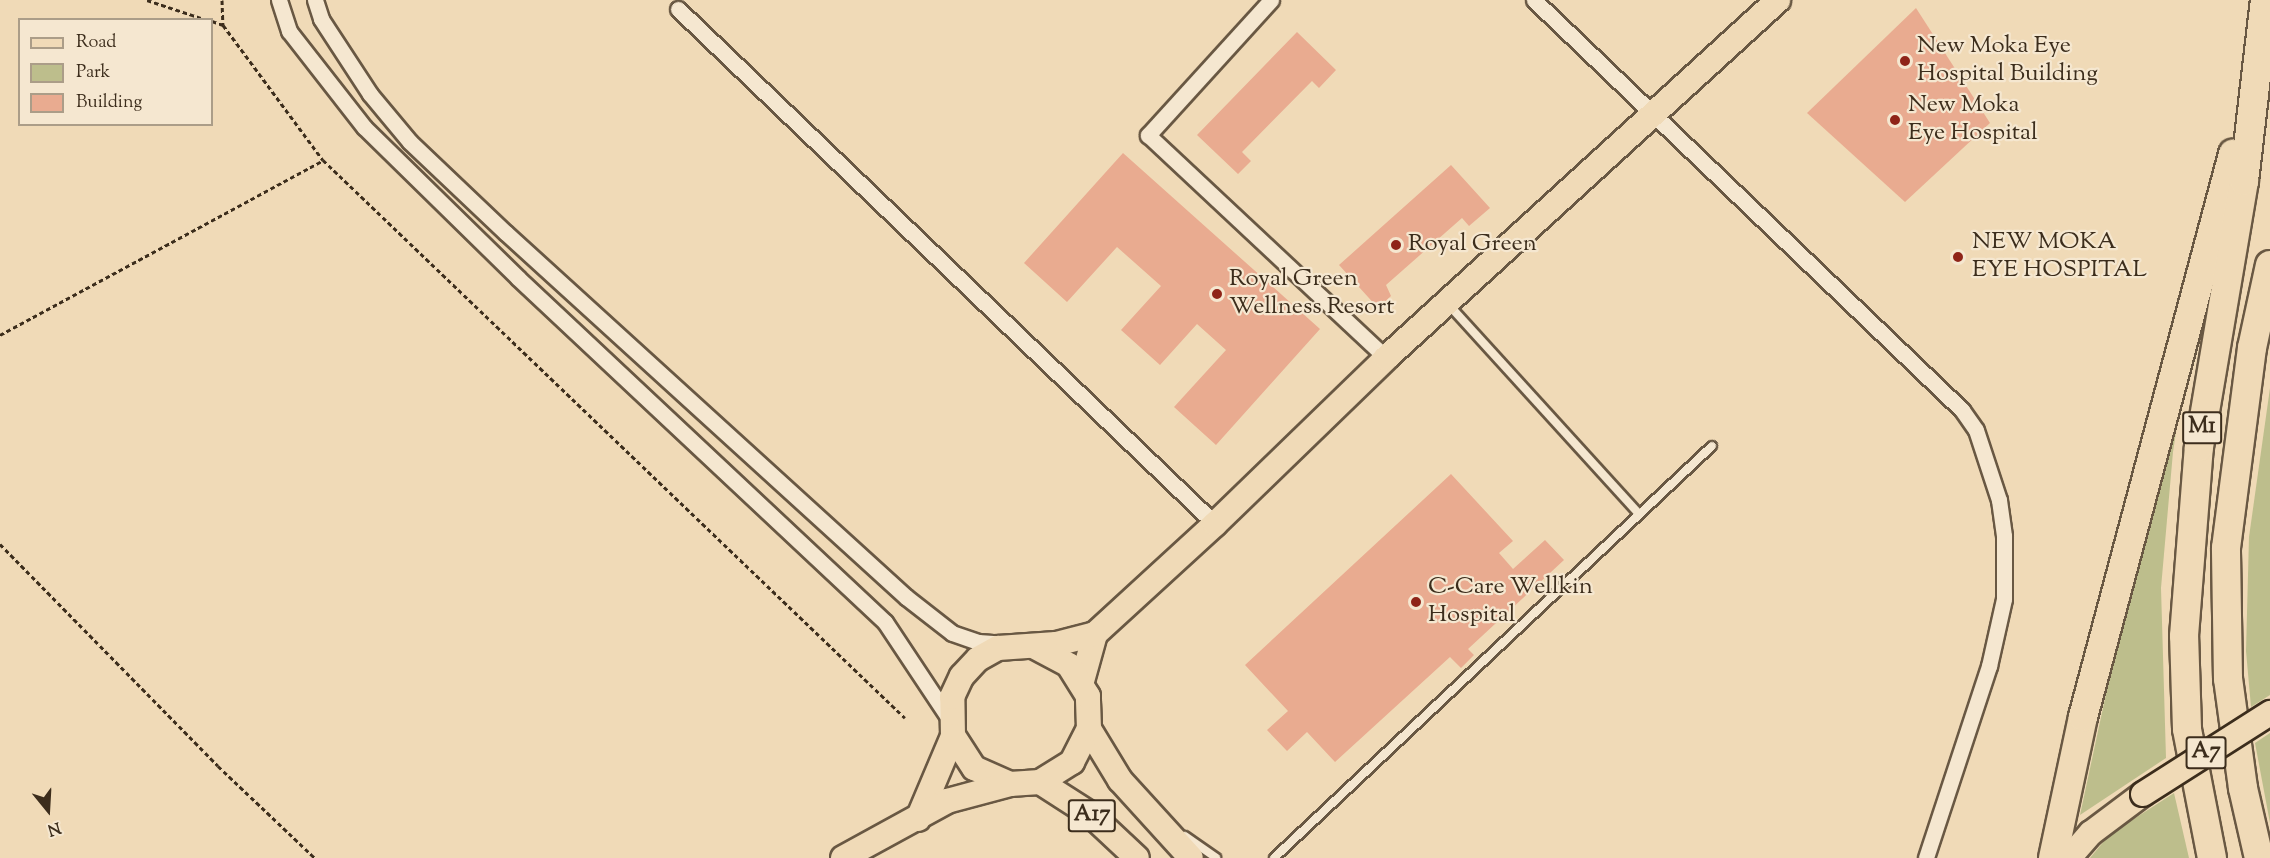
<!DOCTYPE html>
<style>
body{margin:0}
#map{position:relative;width:2270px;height:858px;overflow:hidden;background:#f0dab7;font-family:"Sorts Mill Goudy",serif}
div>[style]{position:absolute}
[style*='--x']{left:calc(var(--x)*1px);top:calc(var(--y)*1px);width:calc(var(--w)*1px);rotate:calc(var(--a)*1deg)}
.green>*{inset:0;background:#bdbe8c}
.building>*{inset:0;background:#e9ab90}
.path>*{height:3px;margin-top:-1.5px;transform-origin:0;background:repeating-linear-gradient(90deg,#3c2d1c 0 4.5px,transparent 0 7.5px)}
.roads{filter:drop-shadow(2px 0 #695843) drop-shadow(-2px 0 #695843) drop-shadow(0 2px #695843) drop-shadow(0 -2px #695843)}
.lane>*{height:8px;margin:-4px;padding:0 4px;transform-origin:4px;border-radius:4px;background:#f5e7d0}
.street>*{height:15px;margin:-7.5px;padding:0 7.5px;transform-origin:7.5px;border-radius:7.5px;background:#f5e7d0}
.primary>*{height:24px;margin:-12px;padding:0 12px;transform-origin:12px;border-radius:12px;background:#f0dab7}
.highway>*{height:28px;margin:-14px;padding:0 14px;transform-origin:14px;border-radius:14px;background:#f0dab7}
.bridges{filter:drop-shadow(2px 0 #3c2d1c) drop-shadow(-2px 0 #3c2d1c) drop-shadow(0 2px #3c2d1c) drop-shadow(0 -2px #3c2d1c)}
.primary-bridge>*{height:24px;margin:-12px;padding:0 12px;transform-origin:12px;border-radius:12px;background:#f0dab7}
.dots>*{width:16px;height:16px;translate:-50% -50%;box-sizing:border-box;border:3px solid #f5e7d0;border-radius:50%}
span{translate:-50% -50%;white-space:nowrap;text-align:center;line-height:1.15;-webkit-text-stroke:4.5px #f5e7d0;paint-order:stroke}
.shield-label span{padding:2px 4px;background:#f5e7d0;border:2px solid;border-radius:4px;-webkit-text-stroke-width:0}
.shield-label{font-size:22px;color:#3c2d1c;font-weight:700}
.poi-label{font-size:24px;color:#3c2d1c}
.left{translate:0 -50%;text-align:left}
.legend{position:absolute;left:18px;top:18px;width:195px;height:108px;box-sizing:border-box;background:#f5e7d0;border:2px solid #ab9d88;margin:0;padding:8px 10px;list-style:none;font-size:18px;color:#3c2d1c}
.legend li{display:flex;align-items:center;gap:12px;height:30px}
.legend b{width:30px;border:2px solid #ab9d88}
.north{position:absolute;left:18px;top:780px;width:60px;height:60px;-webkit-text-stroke:4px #f5e7d0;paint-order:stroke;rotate:162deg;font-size:16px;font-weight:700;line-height:24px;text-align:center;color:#3c2d1c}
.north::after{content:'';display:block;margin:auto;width:21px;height:27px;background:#3c2d1c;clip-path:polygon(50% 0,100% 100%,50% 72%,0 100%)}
</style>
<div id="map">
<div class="green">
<div style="clip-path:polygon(2183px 386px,2173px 452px,2161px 588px,2166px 758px,2080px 815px,2124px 610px)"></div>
<div style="clip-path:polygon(2270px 388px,2270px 695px,2251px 707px,2246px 651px,2249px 537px)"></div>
<div style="clip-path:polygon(2270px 733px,2270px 823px,2255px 743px)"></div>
<div style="clip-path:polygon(2174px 793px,2189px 858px,2090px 858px,2109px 835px)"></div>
</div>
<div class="building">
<div style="clip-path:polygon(1916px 8px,1990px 123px,1905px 202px,1807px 113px)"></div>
<div style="clip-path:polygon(1297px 32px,1336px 70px,1319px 88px,1312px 81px,1242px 152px,1251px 161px,1238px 174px,1197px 135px)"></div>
<div style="clip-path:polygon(1123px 153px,1320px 329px,1216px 445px,1174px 407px,1226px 350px,1197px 324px,1160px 365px,1121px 330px,1161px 286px,1117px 247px,1067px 302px,1024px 263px)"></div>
<div style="clip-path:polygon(1451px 165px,1490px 208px,1469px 226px,1462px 218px,1386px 285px,1391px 296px,1378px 308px,1339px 265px)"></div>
<div style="clip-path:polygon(1451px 474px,1513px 541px,1499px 553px,1513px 569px,1545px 540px,1564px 560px,1468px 649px,1474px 655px,1461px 668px,1450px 657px,1335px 762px,1307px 732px,1287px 751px,1267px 730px,1288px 711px,1245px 665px)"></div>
</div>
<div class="path">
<div style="--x:147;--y:0;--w:63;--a:18.4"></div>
<div style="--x:222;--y:0;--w:25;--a:88"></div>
<div style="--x:212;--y:21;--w:12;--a:20"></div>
<div style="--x:223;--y:25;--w:168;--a:53.5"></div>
<div style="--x:323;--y:160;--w:806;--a:43.79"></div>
<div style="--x:0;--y:335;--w:367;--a:-28.4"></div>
<div style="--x:0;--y:544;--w:311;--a:45.5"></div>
<div style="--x:218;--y:766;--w:134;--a:43.5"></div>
</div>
<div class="roads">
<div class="lane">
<div style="--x:1448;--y:304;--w:284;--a:47.7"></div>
<div style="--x:1185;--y:836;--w:38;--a:35"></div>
<div style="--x:1274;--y:858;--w:601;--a:-43.25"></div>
</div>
<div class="street">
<div style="--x:279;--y:0;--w:33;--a:72"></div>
<div style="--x:289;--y:31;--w:122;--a:52"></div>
<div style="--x:364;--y:127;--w:216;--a:44.4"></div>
<div style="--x:518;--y:278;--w:503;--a:43.15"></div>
<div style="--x:885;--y:622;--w:118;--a:56.4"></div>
<div style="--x:315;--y:0;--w:20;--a:72"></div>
<div style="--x:321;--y:19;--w:90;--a:56.8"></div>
<div style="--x:370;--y:94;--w:62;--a:50.2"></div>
<div style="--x:410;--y:142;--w:132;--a:43.5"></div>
<div style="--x:506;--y:233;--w:541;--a:42.3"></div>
<div style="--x:906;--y:597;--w:58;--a:38"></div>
<div style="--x:952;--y:633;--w:28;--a:19"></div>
<div style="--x:978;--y:642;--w:26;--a:4"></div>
<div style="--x:1271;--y:0;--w:183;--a:132.3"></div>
<div style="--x:1148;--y:135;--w:326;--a:43.1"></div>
<div style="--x:1534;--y:0;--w:593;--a:43.77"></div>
<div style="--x:1962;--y:410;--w:24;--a:55"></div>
<div style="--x:1976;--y:430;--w:74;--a:71.8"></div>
<div style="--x:1999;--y:500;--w:36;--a:82"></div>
<div style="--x:2004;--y:536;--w:63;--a:90"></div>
<div style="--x:2004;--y:599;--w:69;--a:102.6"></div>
<div style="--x:1989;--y:666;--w:202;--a:108.2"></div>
<div style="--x:678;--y:9;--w:744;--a:43.8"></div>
</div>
<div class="primary">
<div style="--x:1082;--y:681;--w:49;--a:-74.5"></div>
<div style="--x:1095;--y:634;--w:163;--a:-42.5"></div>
<div style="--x:1215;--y:524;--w:238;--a:-44.1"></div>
<div style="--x:1386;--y:358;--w:531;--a:-42.4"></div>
<div style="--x:1089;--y:729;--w:60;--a:58.7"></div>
<div style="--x:1120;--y:780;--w:105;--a:47.7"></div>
<div style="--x:1040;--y:782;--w:59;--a:32.6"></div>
<div style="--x:1090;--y:814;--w:64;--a:43.1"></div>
<div style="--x:1010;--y:784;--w:39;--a:-156"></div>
<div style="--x:974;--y:768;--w:38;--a:-123"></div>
<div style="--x:953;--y:736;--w:39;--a:-91"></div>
<div style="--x:952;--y:697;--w:23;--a:-65"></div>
<div style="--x:962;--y:676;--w:23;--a:-47"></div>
<div style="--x:978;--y:659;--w:23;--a:-29"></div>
<div style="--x:998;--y:648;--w:58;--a:-3.9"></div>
<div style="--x:1056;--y:644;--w:40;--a:-14.4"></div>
<div style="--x:918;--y:819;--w:90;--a:-67.1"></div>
<div style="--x:843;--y:858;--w:119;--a:-28.7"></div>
<div style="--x:947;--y:801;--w:65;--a:-15.1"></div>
<div style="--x:1010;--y:784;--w:30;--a:-4"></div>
<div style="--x:1040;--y:782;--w:38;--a:-32"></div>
<div style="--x:1072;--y:762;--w:37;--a:-63"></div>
<div style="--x:1089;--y:729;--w:33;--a:-92"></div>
<div style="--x:1088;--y:696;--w:36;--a:-122"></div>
<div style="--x:1069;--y:665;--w:40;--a:-152"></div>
<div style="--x:2069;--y:858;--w:33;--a:-49"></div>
<div style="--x:2091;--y:833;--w:65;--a:-36.9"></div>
</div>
<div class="highway">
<div style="--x:2053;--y:858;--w:144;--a:-78"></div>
<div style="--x:2083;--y:717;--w:583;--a:-75.08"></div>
<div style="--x:2212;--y:858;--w:131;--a:-101"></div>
<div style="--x:2187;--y:729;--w:93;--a:-91.8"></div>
<div style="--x:2184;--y:636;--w:190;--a:-85.5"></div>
<div style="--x:2199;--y:447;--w:270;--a:-80.4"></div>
<div style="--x:2244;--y:181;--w:182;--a:-83.4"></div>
<div style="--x:2259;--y:858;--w:72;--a:-102.9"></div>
<div style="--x:2243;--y:788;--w:110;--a:-97.8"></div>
<div style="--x:2228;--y:679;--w:131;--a:-90.9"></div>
<div style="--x:2226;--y:548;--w:202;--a:-82.6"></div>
<div style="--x:2252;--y:348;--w:85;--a:-77.8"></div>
</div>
</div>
<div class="bridges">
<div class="primary-bridge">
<div style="--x:2143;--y:794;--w:151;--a:-32.5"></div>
</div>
</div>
<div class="dots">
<div style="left:1905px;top:61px;background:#8f2418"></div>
<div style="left:1895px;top:120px;background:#8f2418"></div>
<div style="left:1396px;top:245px;background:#8f2418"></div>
<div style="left:1958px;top:257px;background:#8f2418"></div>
<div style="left:1217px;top:294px;background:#8f2418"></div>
<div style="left:1416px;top:602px;background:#8f2418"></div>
</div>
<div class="shield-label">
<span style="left:2202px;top:428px">M1</span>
<span style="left:2206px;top:753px">A7</span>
<span style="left:1092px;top:816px">A17</span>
</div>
<div class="poi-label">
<span class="left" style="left:1917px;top:61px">New Moka Eye<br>Hospital Building</span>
<span class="left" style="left:1908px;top:120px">New Moka<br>Eye Hospital</span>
<span class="left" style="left:1972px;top:257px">NEW MOKA<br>EYE HOSPITAL</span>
<span class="left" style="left:1408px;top:245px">Royal Green</span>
<span class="left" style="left:1229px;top:294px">Royal Green<br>Wellness Resort</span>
<span class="left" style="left:1428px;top:602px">C-Care Wellkin<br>Hospital</span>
</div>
<ul class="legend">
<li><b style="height:8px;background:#f0dab7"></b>Road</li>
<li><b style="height:16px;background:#bdbe8c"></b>Park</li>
<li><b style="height:16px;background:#e9ab90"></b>Building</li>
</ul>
<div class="north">N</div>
</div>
